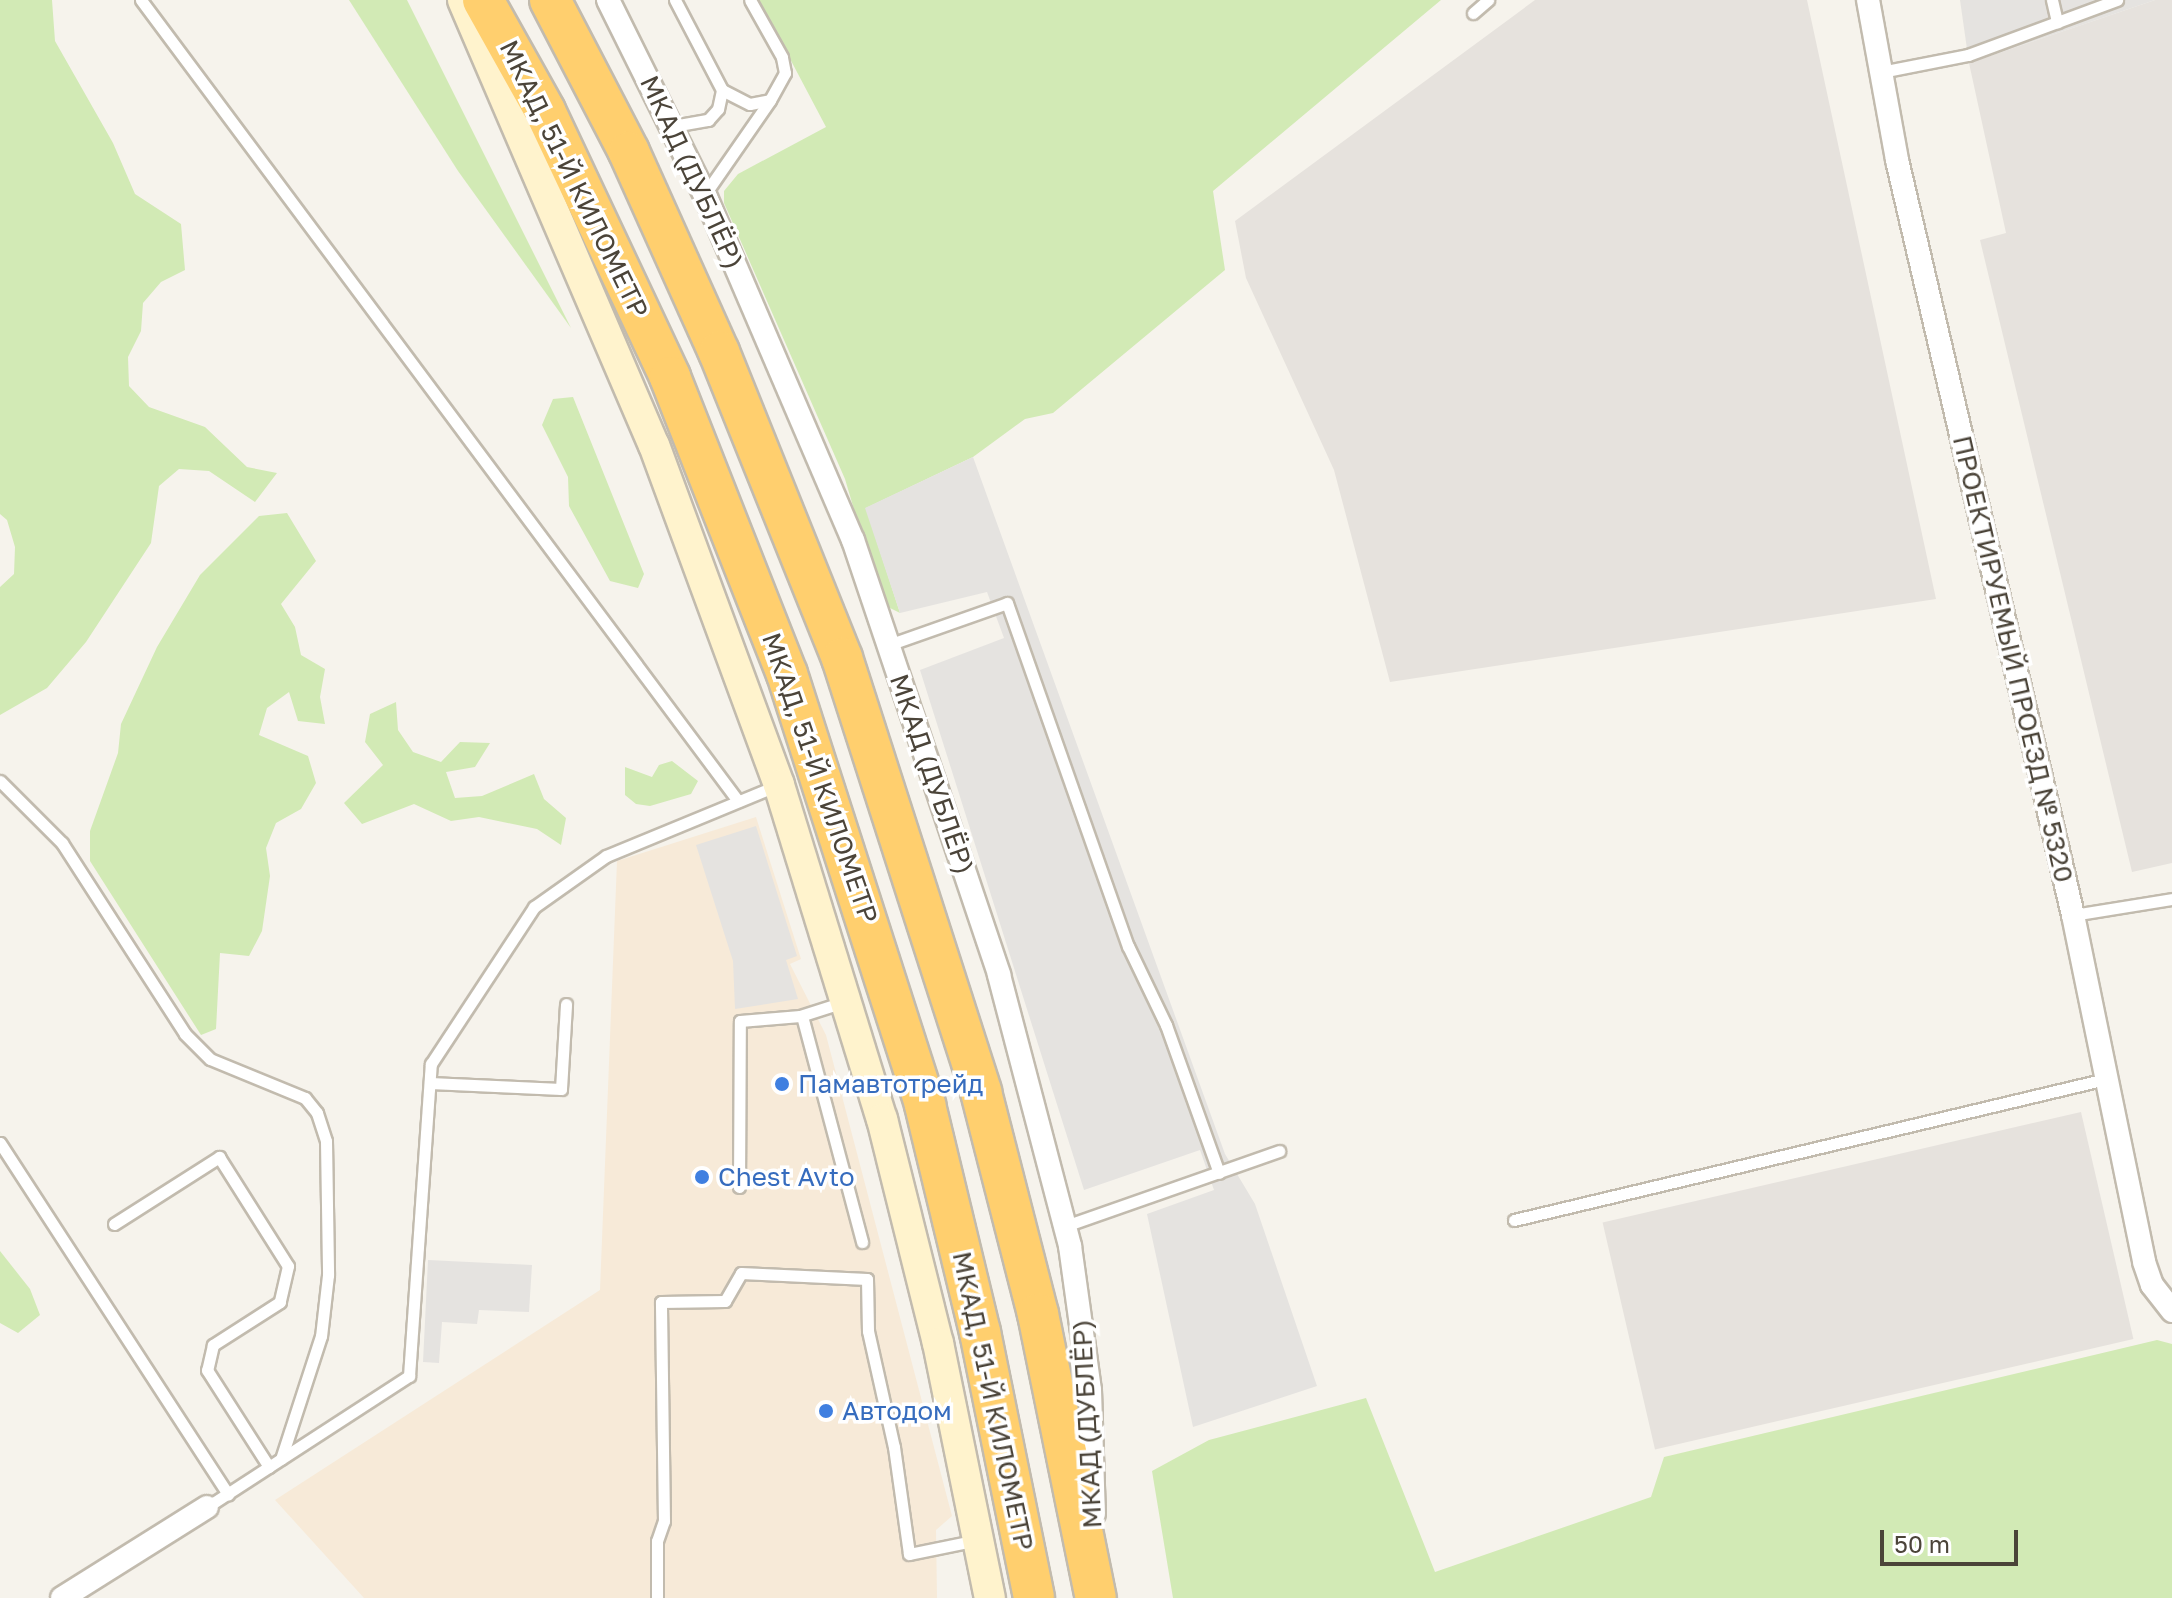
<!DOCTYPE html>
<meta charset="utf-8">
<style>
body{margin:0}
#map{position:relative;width:2172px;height:1598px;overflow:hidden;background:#f6f3ec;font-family:"Golos Text",sans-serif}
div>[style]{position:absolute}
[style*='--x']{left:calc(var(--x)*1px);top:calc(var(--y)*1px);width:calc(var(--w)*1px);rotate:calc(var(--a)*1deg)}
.commercial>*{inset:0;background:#f7ead8}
.industrial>*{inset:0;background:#e6e2dd;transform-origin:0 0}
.green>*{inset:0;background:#d2eab5}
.parking>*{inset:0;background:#e5e3e0}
.roads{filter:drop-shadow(2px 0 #c2bbae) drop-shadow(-2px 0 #c2bbae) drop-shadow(0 2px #c2bbae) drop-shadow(0 -2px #c2bbae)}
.lane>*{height:11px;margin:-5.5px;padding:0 5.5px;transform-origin:5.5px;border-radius:5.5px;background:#fff}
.street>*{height:22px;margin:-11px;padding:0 11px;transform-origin:11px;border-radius:11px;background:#fff}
.secondary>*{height:30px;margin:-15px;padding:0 15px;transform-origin:15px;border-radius:15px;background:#fff3cd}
.highway>*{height:40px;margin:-20px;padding:0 20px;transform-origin:20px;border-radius:20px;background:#ffcf6e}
.dots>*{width:22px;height:22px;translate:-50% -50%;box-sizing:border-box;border:4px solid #fff;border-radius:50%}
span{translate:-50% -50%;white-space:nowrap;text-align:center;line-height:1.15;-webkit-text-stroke:7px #fff;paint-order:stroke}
.street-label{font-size:26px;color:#4b4439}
.shop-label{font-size:26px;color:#366cbe}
.left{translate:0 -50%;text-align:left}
.scale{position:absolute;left:1880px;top:1530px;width:138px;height:36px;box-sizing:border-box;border:4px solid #4b4439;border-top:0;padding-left:10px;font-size:24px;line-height:28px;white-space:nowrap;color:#4b4439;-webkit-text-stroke:6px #fff;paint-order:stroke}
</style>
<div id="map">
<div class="commercial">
<div style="clip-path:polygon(756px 817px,801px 959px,790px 964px,826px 1035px,952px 1516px,936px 1530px,937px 1598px,364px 1598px,275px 1500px,600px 1290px,617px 861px)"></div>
</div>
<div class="industrial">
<div style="clip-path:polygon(1535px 0,1807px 0,1936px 599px,1390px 682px,1334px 470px,1246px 278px,1235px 221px)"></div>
<div style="clip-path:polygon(2155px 0,2172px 0,2172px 863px,2132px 872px,1980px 240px,2006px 233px,1969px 63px)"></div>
<div style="left:2081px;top:1112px;width:233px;height:491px;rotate:77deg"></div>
</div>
<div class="green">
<div style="clip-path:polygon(0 0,52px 0,55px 41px,113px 143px,135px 194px,181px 224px,185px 270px,161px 282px,143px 303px,141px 331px,128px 357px,129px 386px,149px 407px,205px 427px,247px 467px,277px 473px,255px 502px,209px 471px,179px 469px,159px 486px,151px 543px,86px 642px,47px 688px,0 715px,0 587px,14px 574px,15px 547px,7px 520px,0 514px)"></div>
<div style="clip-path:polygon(349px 0,407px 0,571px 328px,458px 171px)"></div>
<div style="clip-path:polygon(759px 0,1441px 0,1213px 191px,1225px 270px,1053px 413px,1025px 419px,973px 457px,866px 508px,900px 613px,882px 604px,845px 479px,724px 203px,724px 191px,738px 174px,826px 127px)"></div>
<div style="clip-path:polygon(573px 397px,644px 574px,638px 588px,610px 581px,569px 506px,568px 477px,542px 425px,553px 399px)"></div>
<div style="clip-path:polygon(287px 513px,316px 561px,281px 604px,295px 627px,301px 655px,325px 669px,320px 697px,325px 724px,298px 721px,289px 692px,267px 708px,259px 735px,308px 756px,316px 783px,301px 809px,276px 823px,266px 848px,270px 876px,262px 931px,249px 956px,220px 953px,216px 1029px,201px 1035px,90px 861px,90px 831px,118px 753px,121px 724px,157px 647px,200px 575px,259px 516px)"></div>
<div style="clip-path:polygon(396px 702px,398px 730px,413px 752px,441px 762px,460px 742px,490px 743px,475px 767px,446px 772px,455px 798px,482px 796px,534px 774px,544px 799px,566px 818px,561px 845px,537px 829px,479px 817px,451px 821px,414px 804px,362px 824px,344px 803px,383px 765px,365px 742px,370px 714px)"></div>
<div style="clip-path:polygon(672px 761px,698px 781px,691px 794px,650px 806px,636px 804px,625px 795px,625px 767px,652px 777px,659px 765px)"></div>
<div style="clip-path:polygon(0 1251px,30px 1289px,40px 1315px,18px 1333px,0 1323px)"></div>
<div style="clip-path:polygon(2157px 1340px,2172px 1344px,2172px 1598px,1173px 1598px,1152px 1471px,1209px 1440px,1366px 1398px,1435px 1572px,1651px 1497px,1664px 1457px)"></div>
</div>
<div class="parking">
<div style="clip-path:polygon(1960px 0,2155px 0,1969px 63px)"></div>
<div style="clip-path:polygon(973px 457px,1225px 1154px,1255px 1204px,1317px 1386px,1193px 1427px,1147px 1214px,1214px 1190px,1200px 1150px,1084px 1190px,920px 670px,1004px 638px,987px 592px,900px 613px,865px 508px)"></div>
<div style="clip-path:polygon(756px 826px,797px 956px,786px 960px,798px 999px,735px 1009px,733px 961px,696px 845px)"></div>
<div style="clip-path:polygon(428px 1260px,532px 1265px,529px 1312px,479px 1310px,477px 1324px,442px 1322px,439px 1363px,423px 1362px)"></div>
</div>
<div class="roads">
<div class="lane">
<div style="--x:141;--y:0;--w:999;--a:53.3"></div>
<div style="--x:675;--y:0;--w:102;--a:62.4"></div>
<div style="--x:722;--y:90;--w:31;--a:27"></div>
<div style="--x:750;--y:104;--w:20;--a:-11"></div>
<div style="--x:770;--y:100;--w:31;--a:-61"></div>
<div style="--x:785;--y:73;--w:16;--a:-101"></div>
<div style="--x:782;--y:57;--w:65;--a:-119.3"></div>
<div style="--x:2052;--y:0;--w:23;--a:77"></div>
<div style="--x:1473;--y:13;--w:20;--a:-41"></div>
<div style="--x:1881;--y:72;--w:89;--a:-11.1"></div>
<div style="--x:1968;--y:55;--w:159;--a:-20.3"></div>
<div style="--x:673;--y:126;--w:36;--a:-10"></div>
<div style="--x:708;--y:120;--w:15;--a:-48"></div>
<div style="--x:718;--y:109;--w:19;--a:-78"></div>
<div style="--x:705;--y:194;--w:114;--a:-55.3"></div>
<div style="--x:888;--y:645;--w:126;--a:-19.4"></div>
<div style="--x:1007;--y:603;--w:364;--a:70.6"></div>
<div style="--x:1128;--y:946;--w:88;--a:64.3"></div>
<div style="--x:1166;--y:1025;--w:157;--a:70.3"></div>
<div style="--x:0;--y:781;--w:88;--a:45"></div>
<div style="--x:62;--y:843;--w:227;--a:57.2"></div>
<div style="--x:185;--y:1034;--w:35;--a:45"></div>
<div style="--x:210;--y:1059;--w:103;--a:22.3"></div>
<div style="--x:305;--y:1098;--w:19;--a:51"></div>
<div style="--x:317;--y:1113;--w:29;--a:72"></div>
<div style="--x:326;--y:1141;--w:134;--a:89.1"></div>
<div style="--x:328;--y:1275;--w:61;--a:96.5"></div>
<div style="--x:321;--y:1336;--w:129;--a:108"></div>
<div style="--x:2073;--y:915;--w:100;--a:-9.2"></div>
<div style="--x:802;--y:1016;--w:234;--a:75.1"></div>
<div style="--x:430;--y:1083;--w:131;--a:2.6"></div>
<div style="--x:561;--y:1089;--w:85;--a:-86.6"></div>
<div style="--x:0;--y:1143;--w:419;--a:57"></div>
<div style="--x:739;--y:1187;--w:166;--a:-89.7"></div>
<div style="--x:740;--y:1021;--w:60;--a:-4.8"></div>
<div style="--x:800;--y:1016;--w:46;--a:-17.7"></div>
<div style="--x:1514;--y:1220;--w:609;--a:-13.4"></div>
<div style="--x:114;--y:1224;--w:125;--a:-32.5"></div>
<div style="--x:219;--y:1157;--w:129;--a:57.7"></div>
<div style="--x:288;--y:1266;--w:37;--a:103"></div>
<div style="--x:280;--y:1302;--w:80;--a:147.3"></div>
<div style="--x:213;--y:1345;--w:26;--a:103"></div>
<div style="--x:207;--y:1370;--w:115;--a:57.4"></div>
<div style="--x:1065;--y:1226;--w:227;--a:-19.3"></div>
<div style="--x:207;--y:1507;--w:241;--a:-33"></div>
<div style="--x:409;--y:1376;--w:313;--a:-86"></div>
<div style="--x:431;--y:1064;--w:188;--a:-56.7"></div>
<div style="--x:534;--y:907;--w:88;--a:-35.3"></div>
<div style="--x:606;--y:856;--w:186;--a:-22.4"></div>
<div style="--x:657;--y:1598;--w:57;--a:-90"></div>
<div style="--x:657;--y:1541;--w:21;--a:-71"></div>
<div style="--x:664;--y:1521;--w:219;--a:-90.8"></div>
<div style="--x:661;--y:1302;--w:64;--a:-0.9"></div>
<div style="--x:725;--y:1301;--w:32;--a:-60"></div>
<div style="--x:741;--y:1273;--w:126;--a:2.7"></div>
<div style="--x:867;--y:1279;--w:52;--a:88.9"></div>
<div style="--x:868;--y:1331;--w:119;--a:77.4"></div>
<div style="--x:894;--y:1447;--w:108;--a:82"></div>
<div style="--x:909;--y:1554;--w:69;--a:-11.6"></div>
</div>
<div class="street">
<div style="--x:608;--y:0;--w:218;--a:63.6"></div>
<div style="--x:705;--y:195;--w:375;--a:66.8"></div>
<div style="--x:853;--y:540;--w:459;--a:71.4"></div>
<div style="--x:999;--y:975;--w:280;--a:75.3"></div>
<div style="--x:1070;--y:1246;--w:145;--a:82.1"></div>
<div style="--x:1090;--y:1390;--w:124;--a:88.2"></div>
<div style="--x:1868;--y:0;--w:163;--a:79.7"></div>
<div style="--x:1897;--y:160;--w:775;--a:76.88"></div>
<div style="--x:2073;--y:915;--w:354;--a:78.4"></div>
<div style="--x:2144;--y:1262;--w:24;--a:71"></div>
<div style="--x:2152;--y:1285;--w:33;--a:52"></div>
<div style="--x:62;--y:1598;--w:171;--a:-32.1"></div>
</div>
<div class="secondary">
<div style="--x:463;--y:0;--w:484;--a:66.8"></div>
<div style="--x:654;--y:445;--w:362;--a:69.8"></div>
<div style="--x:779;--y:785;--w:350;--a:72.9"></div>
<div style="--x:882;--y:1119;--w:231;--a:76"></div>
<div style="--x:938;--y:1343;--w:260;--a:78.5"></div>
</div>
<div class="highway">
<div style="--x:483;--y:0;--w:127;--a:60.8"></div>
<div style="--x:545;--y:111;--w:294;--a:64.8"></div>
<div style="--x:670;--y:377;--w:319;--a:68.5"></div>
<div style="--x:787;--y:674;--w:453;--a:72.2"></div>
<div style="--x:925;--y:1105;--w:234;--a:76.4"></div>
<div style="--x:980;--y:1332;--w:271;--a:78.5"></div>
<div style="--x:550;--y:0;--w:171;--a:62.5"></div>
<div style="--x:629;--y:152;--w:219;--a:65.8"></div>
<div style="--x:719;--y:352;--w:330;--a:68.1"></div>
<div style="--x:842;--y:658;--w:456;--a:72.2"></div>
<div style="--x:981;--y:1092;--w:229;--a:75.6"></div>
<div style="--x:1038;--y:1314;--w:290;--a:78.5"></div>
</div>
</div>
<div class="dots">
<div style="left:782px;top:1084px;background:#3f7fe0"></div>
<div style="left:702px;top:1177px;background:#3f7fe0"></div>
<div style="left:826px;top:1411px;background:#3f7fe0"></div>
</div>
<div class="street-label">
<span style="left:692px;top:172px;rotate:65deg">МКАД (ДУБЛЁР)</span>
<span style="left:574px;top:179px;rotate:64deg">МКАД, 51-Й КИЛОМЕТР</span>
<span style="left:2013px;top:659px;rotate:77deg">ПРОЕКТИРУЕМЫЙ ПРОЕЗД № 5320</span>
<span style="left:932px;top:774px;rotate:71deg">МКАД (ДУБЛЁР)</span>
<span style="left:820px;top:778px;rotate:71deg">МКАД, 51-Й КИЛОМЕТР</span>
<span style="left:993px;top:1401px;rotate:78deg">МКАД, 51-Й КИЛОМЕТР</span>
<span style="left:1087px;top:1424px;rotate:-93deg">МКАД (ДУБЛЁР)</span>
</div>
<div class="shop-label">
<span class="left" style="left:798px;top:1084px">Памавтотрейд</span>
<span class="left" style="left:718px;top:1177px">Chest Avto</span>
<span class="left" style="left:842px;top:1411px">Автодом</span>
</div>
<div class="scale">50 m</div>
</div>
